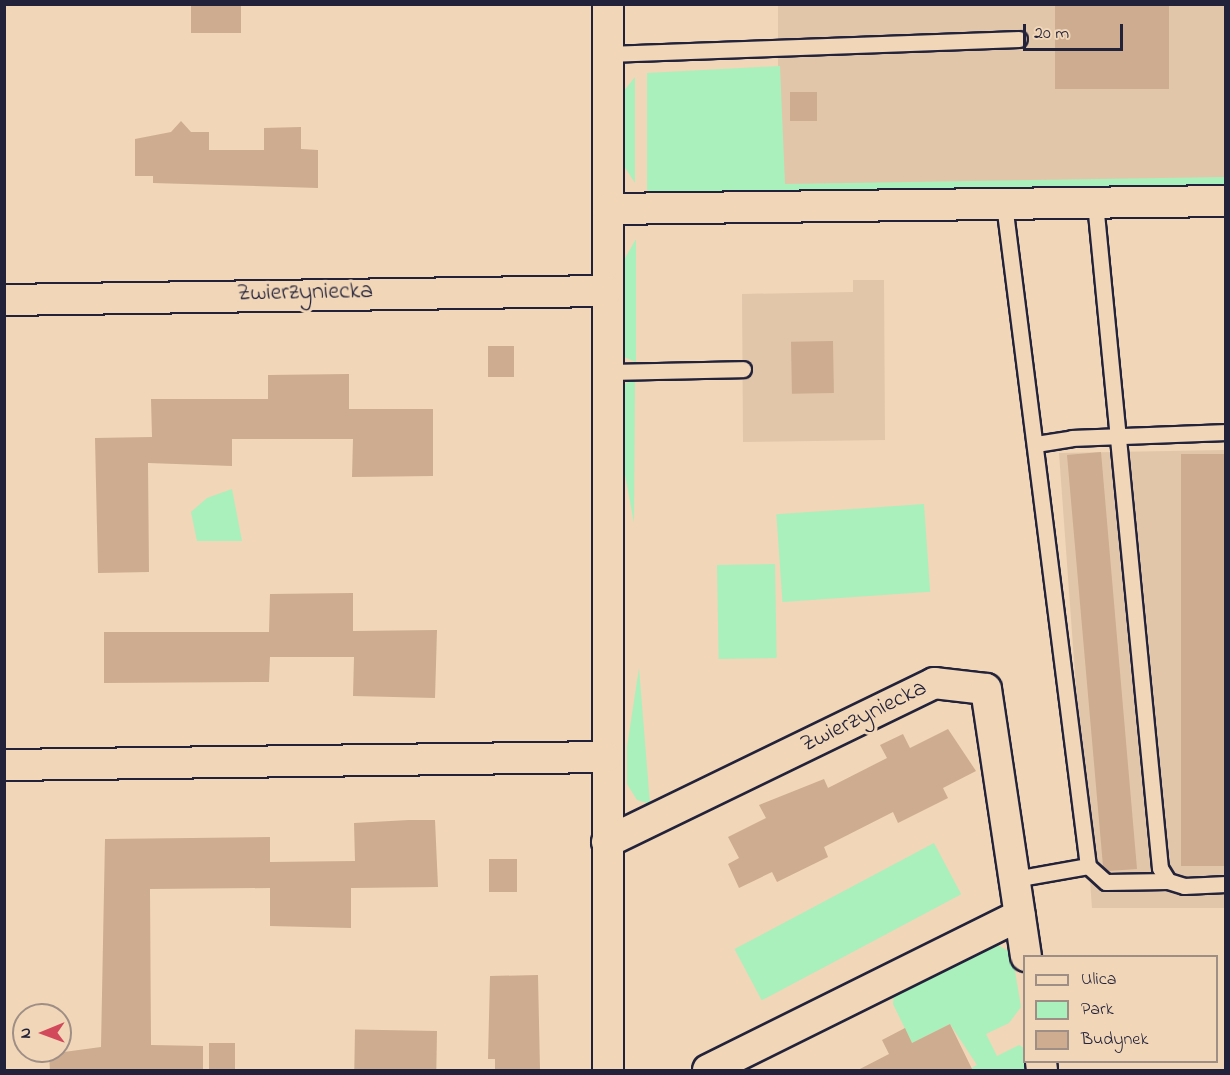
<!DOCTYPE html>
<style>
body{margin:0}
#map{position:relative;width:1230px;height:1075px;overflow:hidden;background:#f1d6b8;font-family:"Indie Flower",sans-serif}
div>[style]{position:absolute}
[style*='--x']{left:calc(var(--x)*1px);top:calc(var(--y)*1px);width:calc(var(--w)*1px);rotate:calc(var(--a)*1deg)}
.built>*{inset:0;background:#e2c6aa;transform-origin:0 0}
.green>*{inset:0;background:#a9f0bc;transform-origin:0 0}
.building>*{inset:0;background:#cdac8f;transform-origin:0 0}
.roads{filter:drop-shadow(2px 0 #22223b) drop-shadow(-2px 0 #22223b) drop-shadow(0 2px #22223b) drop-shadow(0 -2px #22223b)}
.lane>*{height:15px;margin:-7.5px;padding:0 7.5px;transform-origin:7.5px;border-radius:7.5px;background:#f1d6b8}
.street>*{height:30px;margin:-15px;padding:0 15px;transform-origin:15px;border-radius:15px;background:#f1d6b8}
span{translate:-50% -50%;white-space:nowrap;text-align:center;line-height:1.15;-webkit-text-stroke:6px #f1d6b8;paint-order:stroke}
.street-label{font-size:24px;color:#22223b}
.frame{position:absolute;inset:0;border:6px solid #22223b;pointer-events:none}
.legend{position:absolute;left:1023px;top:955px;width:195px;height:108px;box-sizing:border-box;background:#f1d6b8;border:2px solid #9e8e86;margin:0;padding:8px 10px;list-style:none;font-size:18px;color:#22223b}
.legend li{display:flex;align-items:center;gap:12px;height:30px}
.legend b{width:30px;border:2px solid #9e8e86}
.north{position:absolute;left:12px;top:1003px;width:60px;height:60px;box-sizing:border-box;background:#f1d6b8;border:2px solid #9e8e86;border-radius:50%;rotate:269deg;font-size:16px;font-weight:700;line-height:24px;text-align:center;color:#22223b}
.north::after{content:'';display:block;margin:auto;width:21px;height:27px;background:#d1495b;clip-path:polygon(50% 0,100% 100%,50% 72%,0 100%)}
.scale{position:absolute;left:1023px;top:24px;width:100px;height:27px;box-sizing:border-box;border:3px solid #22223b;border-top:0;padding-left:8px;font-size:18px;line-height:21px;white-space:nowrap;color:#22223b;-webkit-text-stroke:4px #f1d6b8;paint-order:stroke}
</style>
<div id="map">
<div class="built">
<div style="left:778px;top:5px;width:447px;height:179px"></div>
<div style="clip-path:polygon(853px 280px,884px 280px,885px 440px,743px 442px,742px 294px,853px 292px)"></div>
<div style="clip-path:polygon(1225px 450px,1225px 908px,1092px 908px,1059px 453px)"></div>
</div>
<div class="green">
<div style="clip-path:polygon(780px 66px,785px 184px,1226px 177px,1225px 186px,657px 194px,647px 190px,647px 73px)"></div>
<div style="clip-path:polygon(635px 77px,635px 183px,624px 166px,623px 92px)"></div>
<div style="clip-path:polygon(636px 239px,636px 362px,624px 357px,624px 260px)"></div>
<div style="clip-path:polygon(635px 379px,634px 523px,624px 469px,625px 384px)"></div>
<div style="clip-path:polygon(232px 489px,242px 541px,197px 541px,191px 512px,207px 498px)"></div>
<div style="left:924px;top:504px;width:88px;height:148px;rotate:86deg"></div>
<div style="left:775px;top:564px;width:94px;height:58px;rotate:89deg"></div>
<div style="clip-path:polygon(639px 668px,650px 804px,637px 800px,627px 784px,627px 747px)"></div>
<div style="left:934px;top:843px;width:58px;height:226px;rotate:62deg"></div>
<div style="clip-path:polygon(994px 943px,1012px 953px,1021px 1007px,1009px 1023px,986px 1034px,997px 1056px,1019px 1045px,1024px 1048px,1030px 1070px,968px 1070px,977px 1065px,950px 1024px,912px 1043px,893px 1004px,894px 990px)"></div>
</div>
<div class="building">
<div style="left:191px;top:4px;width:50px;height:29px"></div>
<div style="left:1055px;top:4px;width:114px;height:85px"></div>
<div style="left:790px;top:92px;width:27px;height:29px"></div>
<div style="clip-path:polygon(181px 121px,191px 132px,209px 132px,209px 150px,264px 150px,264px 128px,301px 127px,301px 149px,318px 150px,318px 188px,153px 183px,153px 176px,135px 176px,135px 139px,171px 132px)"></div>
<div style="left:833px;top:341px;width:52px;height:42px;rotate:89deg"></div>
<div style="left:514px;top:346px;width:31px;height:26px;rotate:90deg"></div>
<div style="clip-path:polygon(349px 374px,349px 409px,433px 409px,433px 476px,352px 477px,353px 439px,232px 439px,232px 466px,148px 463px,149px 572px,98px 573px,95px 438px,152px 437px,151px 399px,268px 399px,268px 375px)"></div>
<div style="clip-path:polygon(1101px 452px,1137px 869px,1108px 871px,1103px 866px,1067px 455px)"></div>
<div style="left:1181px;top:454px;width:45px;height:412px"></div>
<div style="clip-path:polygon(353px 593px,353px 631px,437px 630px,435px 698px,353px 696px,354px 657px,270px 657px,269px 682px,104px 683px,104px 632px,269px 632px,270px 594px)"></div>
<div style="clip-path:polygon(948px 729px,976px 771px,943px 788px,948px 798px,898px 823px,893px 812px,824px 847px,828px 857px,777px 882px,772px 872px,739px 888px,728px 864px,739px 858px,728px 837px,766px 818px,759px 805px,824px 779px,828px 788px,887px 758px,880px 745px,903px 734px,910px 748px)"></div>
<div style="clip-path:polygon(409px 820px,435px 820px,438px 887px,351px 888px,351px 928px,270px 926px,270px 888px,150px 889px,151px 1045px,203px 1046px,203px 1071px,50px 1071px,49px 1054px,101px 1047px,105px 839px,270px 837px,270px 862px,355px 861px,354px 823px)"></div>
<div style="left:489px;top:859px;width:28px;height:33px"></div>
<div style="clip-path:polygon(538px 975px,540px 1070px,495px 1071px,495px 1059px,488px 1059px,490px 976px)"></div>
<div style="clip-path:polygon(950px 1024px,973px 1071px,856px 1071px,889px 1054px,882px 1040px,905px 1028px,912px 1043px)"></div>
<div style="left:437px;top:1031px;width:40px;height:82px;rotate:91deg"></div>
<div style="left:209px;top:1043px;width:26px;height:28px"></div>
</div>
<div class="roads">
<div class="lane">
<div style="--x:608;--y:54;--w:411;--a:-2.1"></div>
<div style="--x:1095;--y:203;--w:668;--a:84.42"></div>
<div style="--x:1160;--y:868;--w:15;--a:58"></div>
<div style="--x:1168;--y:881;--w:17;--a:17"></div>
<div style="--x:1184;--y:886;--w:42;--a:-2.7"></div>
<div style="--x:1004;--y:204;--w:667;--a:82.77"></div>
<div style="--x:1088;--y:866;--w:75;--a:170"></div>
<div style="--x:605;--y:372;--w:138;--a:-1.2"></div>
<div style="--x:1036;--y:444;--w:36;--a:-9"></div>
<div style="--x:1072;--y:438;--w:154;--a:-2.2"></div>
<div style="--x:1088;--y:866;--w:24;--a:42"></div>
<div style="--x:1106;--y:882;--w:62;--a:-0.9"></div>
</div>
<div class="street">
<div style="--x:608;--y:4;--w:1066;--a:90"></div>
<div style="--x:608;--y:209;--w:618;--a:-0.74"></div>
<div style="--x:4;--y:300;--w:602;--a:-0.86"></div>
<div style="--x:4;--y:765;--w:601;--a:-0.76"></div>
<div style="--x:607;--y:842;--w:364;--a:-25.9"></div>
<div style="--x:934;--y:683;--w:52;--a:6.6"></div>
<div style="--x:986;--y:689;--w:270;--a:81.5"></div>
<div style="--x:1041;--y:1062;--w:8;--a:83"></div>
<div style="--x:708;--y:1070;--w:348;--a:-26.4"></div>
</div>
</div>
<div class="street-label">
<span style="left:305px;top:293px;rotate:-1deg">Zwierzyniecka</span>
<span style="left:864px;top:717px;rotate:-26deg">Zwierzyniecka</span>
</div>
<div class="frame"></div>
<ul class="legend">
<li><b style="height:8px;background:#f1d6b8"></b>Ulica</li>
<li><b style="height:16px;background:#a9f0bc"></b>Park</li>
<li><b style="height:16px;background:#cdac8f"></b>Budynek</li>
</ul>
<div class="north">N</div>
<div class="scale">20 m</div>
</div>
